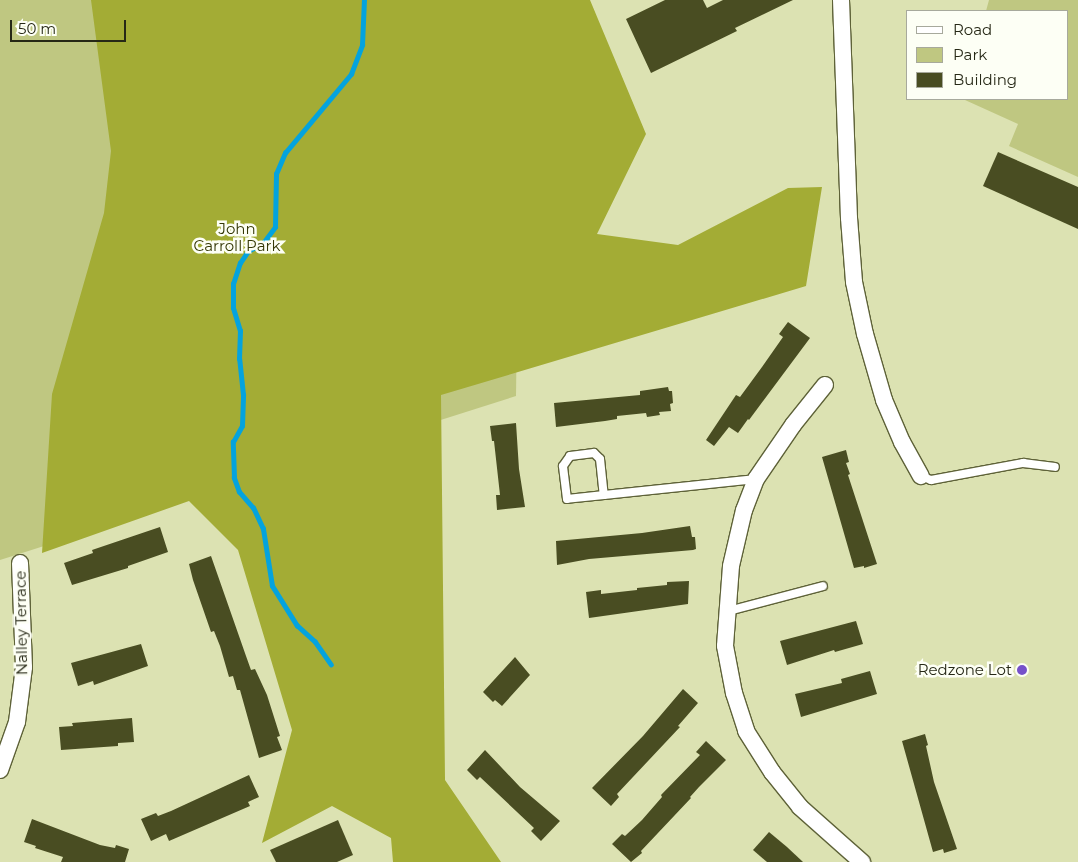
<!DOCTYPE html>
<style>
body{margin:0}
#map{position:relative;width:1078px;height:862px;overflow:hidden;background:#dce2b2;font-family:Montserrat,sans-serif}
div>[style]{position:absolute}
[style*='--x']{left:calc(var(--x)*1px);top:calc(var(--y)*1px);width:calc(var(--w)*1px);rotate:calc(var(--a)*1deg)}
.green>*{inset:0;background:#bfc781}
.forest>*{inset:0;background:#a3ac35}
.stream>*{height:4.5px;margin:-2.25px;padding:0 2.25px;transform-origin:2.25px;border-radius:2.25px;background:#04a3de}
.building>*{inset:0;background:#494d22}
.roads{filter:drop-shadow(1px 0 #5e6238) drop-shadow(-1px 0 #5e6238) drop-shadow(0 1px #5e6238) drop-shadow(0 -1px #5e6238)}
.service>*{height:8px;margin:-4px;padding:0 4px;transform-origin:4px;border-radius:4px;background:#fff}
.minor>*{height:16px;margin:-8px;padding:0 8px;transform-origin:8px;border-radius:8px;background:#fff}
.dots>*{width:14px;height:14px;translate:-50% -50%;box-sizing:border-box;border:2px solid #fdfff5;border-radius:50%}
span{translate:-50% -50%;white-space:nowrap;text-align:center;line-height:1.15;-webkit-text-stroke:5px #fdfff5;paint-order:stroke}
.park-label{font-size:15px;color:#353807}
.street-label{font-size:15px;color:#262816}
.poi-label{font-size:15px;color:#262816}
.right{translate:-100% -50%;text-align:right}
.legend{position:absolute;left:906px;top:10px;width:162px;height:90px;box-sizing:border-box;background:#fdfff5;border:1px solid #a7a99c;margin:0;padding:6px 9px;list-style:none;font-size:15px;color:#262816}
.legend li{display:flex;align-items:center;gap:10px;height:25px}
.legend b{width:25px;border:1px solid #a7a99c}
.scale{position:absolute;left:10px;top:20px;width:116px;height:22px;box-sizing:border-box;border:2px solid #262816;border-top:0;padding-left:6px;font-size:15px;line-height:18px;white-space:nowrap;color:#262816;-webkit-text-stroke:4px #fdfff5;paint-order:stroke}
</style>
<div id="map">
<div class="green">
<div style="clip-path:polygon(0 0,521px 0,516px 396px,0 560px)"></div>
<div style="clip-path:polygon(989px 0,1078px 0,1078px 177px,1009px 146px,1018px 124px,965px 100px,1067px 99px,1067px 11px,986px 11px)"></div>
</div>
<div class="forest">
<div style="clip-path:polygon(91px 0,590px 0,646px 134px,597px 234px,678px 245px,788px 188px,822px 187px,806px 286px,441px 395px,445px 780px,501px 862px,393px 862px,391px 838px,332px 806px,262px 843px,292px 730px,238px 550px,189px 501px,42px 553px,52px 394px,104px 213px,111px 151px)"></div>
</div>
<div class="stream">
<div style="--x:331;--y:665;--w:28;--a:-125"></div>
<div style="--x:315;--y:642;--w:24;--a:-138"></div>
<div style="--x:297;--y:626;--w:47;--a:-122"></div>
<div style="--x:272;--y:586;--w:58;--a:-99"></div>
<div style="--x:263;--y:529;--w:23;--a:-115"></div>
<div style="--x:253;--y:508;--w:21;--a:-131"></div>
<div style="--x:239;--y:492;--w:15;--a:-110"></div>
<div style="--x:234;--y:478;--w:36;--a:-92"></div>
<div style="--x:233;--y:442;--w:18;--a:-61"></div>
<div style="--x:242;--y:426;--w:31;--a:-88"></div>
<div style="--x:243;--y:395;--w:36;--a:-96"></div>
<div style="--x:239;--y:359;--w:28;--a:-88"></div>
<div style="--x:240;--y:331;--w:24;--a:-107"></div>
<div style="--x:233;--y:308;--w:24;--a:-90"></div>
<div style="--x:233;--y:284;--w:22;--a:-72"></div>
<div style="--x:240;--y:263;--w:14;--a:-56"></div>
<div style="--x:248;--y:251;--w:17;--a:-28"></div>
<div style="--x:263;--y:243;--w:20;--a:-53"></div>
<div style="--x:275;--y:227;--w:53;--a:-88.9"></div>
<div style="--x:276;--y:174;--w:23;--a:-67"></div>
<div style="--x:285;--y:153;--w:103;--a:-50.1"></div>
<div style="--x:351;--y:74;--w:31;--a:-69"></div>
<div style="--x:362;--y:45;--w:45;--a:-87.5"></div>
</div>
<div class="building">
<div style="clip-path:polygon(665px 0,703px 0,707px 8px,723px 0,793px 0,735px 28px,737px 31px,651px 73px,626px 19px)"></div>
<div style="clip-path:polygon(998px 152px,1078px 187px,1078px 229px,983px 186px)"></div>
<div style="clip-path:polygon(788px 322px,810px 338px,749px 420px,748px 419px,738px 433px,729px 427px,714px 446px,706px 440px,736px 395px,740px 397px,762px 367px,783px 337px,779px 334px)"></div>
<div style="clip-path:polygon(668px 387px,669px 391px,672px 391px,673px 403px,670px 404px,671px 411px,659px 412px,660px 415px,647px 417px,646px 413px,617px 416px,617px 419px,605px 421px,556px 427px,554px 403px,640px 395px,640px 391px)"></div>
<div style="clip-path:polygon(516px 423px,519px 469px,525px 507px,497px 510px,496px 495px,500px 495px,494px 441px,492px 441px,490px 426px)"></div>
<div style="clip-path:polygon(846px 450px,849px 462px,846px 463px,850px 474px,848px 475px,877px 564px,864px 568px,864px 566px,854px 568px,822px 457px)"></div>
<div style="clip-path:polygon(690px 526px,692px 537px,695px 537px,696px 549px,693px 550px,589px 559px,557px 565px,556px 541px,642px 533px)"></div>
<div style="clip-path:polygon(160px 527px,168px 552px,128px 566px,128px 568px,72px 585px,64px 563px,93px 553px,92px 550px)"></div>
<div style="clip-path:polygon(211px 556px,246px 656px,251px 670px,255px 669px,267px 695px,280px 736px,277px 737px,282px 750px,259px 758px,240px 690px,237px 690px,233px 676px,229px 677px,220px 646px,214px 631px,211px 632px,193px 580px,189px 564px)"></div>
<div style="clip-path:polygon(689px 581px,688px 604px,589px 618px,586px 592px,601px 590px,601px 594px,637px 590px,637px 588px,667px 585px,667px 582px)"></div>
<div style="clip-path:polygon(856px 621px,863px 644px,835px 652px,834px 650px,787px 665px,780px 641px)"></div>
<div style="clip-path:polygon(141px 644px,148px 666px,94px 685px,93px 681px,78px 686px,71px 663px)"></div>
<div style="clip-path:polygon(515px 657px,530px 675px,502px 706px,495px 700px,493px 702px,483px 692px)"></div>
<div style="clip-path:polygon(870px 671px,877px 694px,801px 717px,795px 694px,842px 683px,841px 679px)"></div>
<div style="clip-path:polygon(683px 689px,698px 703px,678px 726px,680px 727px,617px 794px,619px 797px,611px 806px,592px 788px,643px 736px)"></div>
<div style="clip-path:polygon(132px 718px,134px 742px,118px 743px,118px 746px,61px 750px,59px 727px,73px 726px,72px 723px)"></div>
<div style="clip-path:polygon(925px 734px,928px 745px,926px 746px,934px 782px,957px 849px,944px 853px,943px 849px,933px 852px,902px 741px)"></div>
<div style="clip-path:polygon(706px 741px,726px 760px,699px 787px,690px 797px,691px 798px,641px 851px,642px 853px,631px 862px,612px 844px,622px 834px,625px 836px,642px 820px,662px 797px,661px 795px,700px 755px,696px 752px)"></div>
<div style="clip-path:polygon(485px 750px,520px 787px,560px 821px,541px 841px,531px 831px,534px 828px,480px 777px,477px 780px,467px 770px)"></div>
<div style="clip-path:polygon(249px 775px,259px 797px,248px 802px,250px 806px,169px 841px,166px 834px,151px 841px,141px 819px,156px 813px,158px 816px,171px 811px)"></div>
<div style="clip-path:polygon(32px 819px,100px 845px,115px 848px,116px 845px,129px 849px,125px 862px,61px 862px,63px 857px,35px 848px,36px 846px,24px 842px)"></div>
<div style="clip-path:polygon(338px 820px,353px 855px,337px 862px,276px 862px,270px 850px)"></div>
<div style="clip-path:polygon(769px 832px,787px 847px,803px 862px,767px 862px,753px 850px)"></div>
</div>
<div class="roads">
<div class="service">
<div style="--x:594;--y:453;--w:8;--a:45"></div>
<div style="--x:600;--y:459;--w:36;--a:84"></div>
<div style="--x:604;--y:495;--w:37;--a:174"></div>
<div style="--x:567;--y:499;--w:33;--a:-97"></div>
<div style="--x:563;--y:466;--w:12;--a:-55"></div>
<div style="--x:570;--y:456;--w:24;--a:-7"></div>
<div style="--x:921;--y:476;--w:11;--a:22"></div>
<div style="--x:931;--y:480;--w:94;--a:-10.5"></div>
<div style="--x:1023;--y:463;--w:32;--a:7"></div>
<div style="--x:604;--y:495;--w:153;--a:-6"></div>
<div style="--x:728;--y:611;--w:98;--a:-14.7"></div>
</div>
<div class="minor">
<div style="--x:841;--y:0;--w:218;--a:87.9"></div>
<div style="--x:849;--y:218;--w:64;--a:85.5"></div>
<div style="--x:854;--y:282;--w:53;--a:78.1"></div>
<div style="--x:865;--y:334;--w:69;--a:73.9"></div>
<div style="--x:884;--y:400;--w:46;--a:66.8"></div>
<div style="--x:902;--y:442;--w:39;--a:61"></div>
<div style="--x:825;--y:385;--w:51;--a:128.7"></div>
<div style="--x:793;--y:425;--w:65;--a:124.4"></div>
<div style="--x:756;--y:479;--w:33;--a:111"></div>
<div style="--x:744;--y:510;--w:57;--a:103.1"></div>
<div style="--x:731;--y:566;--w:80;--a:94.3"></div>
<div style="--x:725;--y:646;--w:48;--a:79.2"></div>
<div style="--x:734;--y:693;--w:40;--a:72"></div>
<div style="--x:746;--y:731;--w:49;--a:57.6"></div>
<div style="--x:772;--y:772;--w:45;--a:51.3"></div>
<div style="--x:800;--y:807;--w:83;--a:41.6"></div>
<div style="--x:0;--y:770;--w:51;--a:-70.5"></div>
<div style="--x:17;--y:722;--w:55;--a:-82.7"></div>
<div style="--x:24;--y:667;--w:104;--a:-92.2"></div>
</div>
</div>
<div class="dots">
<div style="left:1022px;top:670px;background:#7651ca"></div>
</div>
<div class="park-label">
<span style="left:237px;top:237px">John<br>Carroll Park</span>
</div>
<div class="street-label">
<span style="left:21px;top:623px;rotate:-91deg">Nalley Terrace</span>
</div>
<div class="poi-label">
<span class="right" style="left:1012px;top:670px">Redzone Lot</span>
</div>
<ul class="legend">
<li><b style="height:6px;background:#fff"></b>Road</li>
<li><b style="height:14px;background:#bfc781"></b>Park</li>
<li><b style="height:14px;background:#494d22"></b>Building</li>
</ul>
<div class="scale">50 m</div>
</div>
